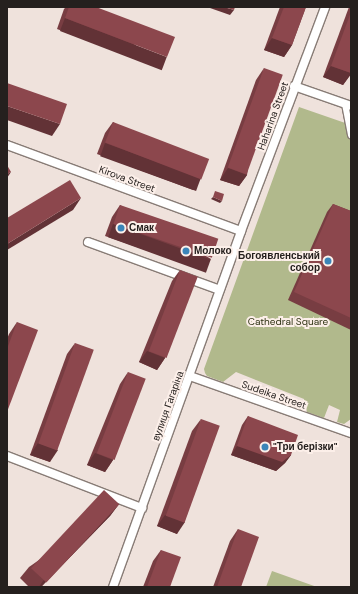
<!DOCTYPE html>
<meta charset="utf-8">
<style>
body{margin:0}
#map{position:relative;width:358px;height:594px;overflow:hidden;background:#efe2dc;font-family:"DM Sans",sans-serif}
div>[style]{position:absolute}
[style*='--x']{left:calc(var(--x)*1px);top:calc(var(--y)*1px);width:calc(var(--w)*1px);rotate:calc(var(--a)*1deg)}
.green>*{inset:0;background:#b1b98c}
.roads{filter:drop-shadow(1px 0 #887c76) drop-shadow(-1px 0 #887c76) drop-shadow(0 1px #887c76) drop-shadow(0 -1px #887c76)}
.pedestrian>*{height:6px;margin:-3px;padding:0 3px;transform-origin:3px;border-radius:3px;background:#fff}
.minor>*{height:8px;margin:-4px;padding:0 4px;transform-origin:4px;border-radius:4px;background:#fff}
.wall>*{inset:0;background:#783d42}
.shaded-wall>*{inset:0;background:#623236;transform-origin:0 0}
.building>*{inset:0;background:#8c474d;transform-origin:0 0}
.dots>*{width:11px;height:11px;translate:-50% -50%;box-sizing:border-box;border:2px solid #fcefe9;border-radius:50%}
span{translate:-50% -50%;white-space:nowrap;text-align:center;line-height:1.15;-webkit-text-stroke:4px #fcefe9;paint-order:stroke}
.street-label{font-size:10px;color:#25201e}
.poi-label{font-size:10px;color:#25201e;font-weight:700}
.left{translate:0 -50%;text-align:left}
.right{translate:-100% -50%;text-align:right}
.park-label{font-size:10px;color:#2e3213}
.frame{position:absolute;inset:0;border:8px solid #25201e;pointer-events:none}
</style>
<div id="map">
<div class="green">
<div style="clip-path:polygon(299px 107px,351px 125px,351px 419px,344px 424px,337px 422px,340px 410px,329px 405px,324px 418px,307px 412px,304px 399px,236px 372px,223px 382px,207px 376px,205px 373px,204px 369px)"></div>
<div style="clip-path:polygon(272px 571px,317px 587px,266px 587px)"></div>
</div>
<div class="roads">
<div class="pedestrian">
<div style="--x:345;--y:104;--w:32;--a:79"></div>
</div>
<div class="minor">
<div style="--x:294;--y:86;--w:60;--a:19.3"></div>
<div style="--x:7;--y:145;--w:249;--a:20.2"></div>
<div style="--x:88;--y:242;--w:140;--a:20"></div>
<div style="--x:190;--y:376;--w:171;--a:19.5"></div>
<div style="--x:7;--y:456;--w:145;--a:21.1"></div>
<div style="--x:113;--y:587;--w:378;--a:-70.2"></div>
<div style="--x:241;--y:231;--w:239;--a:-69.4"></div>
</div>
</div>
<div class="wall">
<div style="clip-path:polygon(66px 7px,96px 7px,159px 68px,57px 29px,64px 9px)"></div>
<div style="clip-path:polygon(280px 7px,306px 7px,292px 45px,284px 57px,264px 50px)"></div>
<div style="clip-path:polygon(349px 7px,351px 7px,351px 74px,343px 85px,323px 77px)"></div>
<div style="clip-path:polygon(264px 68px,247px 175px,239px 186px,220px 180px,256px 80px)"></div>
<div style="clip-path:polygon(113px 122px,201px 178px,193px 190px,97px 154px,105px 133px)"></div>
<div style="clip-path:polygon(333px 204px,351px 211px,351px 330px,288px 300px,327px 212px)"></div>
<div style="clip-path:polygon(120px 205px,211px 259px,203px 270px,105px 236px,112px 217px)"></div>
<div style="clip-path:polygon(180px 270px,165px 358px,157px 370px,139px 362px,172px 281px)"></div>
<div style="clip-path:polygon(17px 322px,7px 412px,7px 339px,9px 334px)"></div>
<div style="clip-path:polygon(75px 343px,50px 462px,30px 455px,67px 354px)"></div>
<div style="clip-path:polygon(128px 372px,113px 460px,105px 472px,87px 465px,120px 384px)"></div>
<div style="clip-path:polygon(248px 416px,291px 455px,285px 463px,276px 471px,231px 455px,242px 425px)"></div>
<div style="clip-path:polygon(201px 419px,177px 534px,157px 526px,192px 431px)"></div>
<div style="clip-path:polygon(119px 504px,110px 516px,41px 587px,29px 587px,20px 578px,29px 567px)"></div>
<div style="clip-path:polygon(238px 529px,241px 587px,213px 587px,230px 541px)"></div>
<div style="clip-path:polygon(161px 550px,170px 587px,143px 587px,153px 561px)"></div>
</div>
<div class="shaded-wall">
<div style="clip-path:polygon(211px 7px,224px 7px,234px 10px,230px 15px,210px 8px)"></div>
<div style="left:65px;top:18px;width:109px;height:14px;rotate:21deg"></div>
<div style="clip-path:polygon(272px 38px,292px 45px,284px 57px,264px 50px)"></div>
<div style="clip-path:polygon(331px 66px,351px 73px,351px 74px,343px 85px,323px 77px)"></div>
<div style="clip-path:polygon(7px 106px,60px 124px,52px 136px,7px 120px)"></div>
<div style="left:105px;top:143px;width:102px;height:14px;rotate:20deg"></div>
<div style="clip-path:polygon(228px 168px,247px 175px,239px 186px,220px 180px)"></div>
<div style="clip-path:polygon(11px 172px,7px 178px,7px 174px)"></div>
<div style="clip-path:polygon(213px 197px,222px 201px,220px 203px,211px 199px)"></div>
<div style="clip-path:polygon(81px 198px,73px 210px,7px 250px,7px 244px)"></div>
<div style="left:113px;top:224px;width:104px;height:14px;rotate:20deg"></div>
<div style="clip-path:polygon(147px 351px,165px 358px,157px 370px,139px 362px)"></div>
<div style="clip-path:polygon(38px 443px,58px 450px,50px 462px,30px 455px)"></div>
<div style="clip-path:polygon(237px 446px,291px 455px,285px 463px,276px 471px,231px 455px)"></div>
<div style="clip-path:polygon(95px 453px,113px 460px,105px 472px,87px 465px)"></div>
<div style="clip-path:polygon(119px 504px,110px 516px,41px 587px,39px 587px,43px 581px)"></div>
<div style="clip-path:polygon(165px 515px,185px 522px,177px 534px,157px 526px)"></div>
</div>
<div class="building">
<div style="clip-path:polygon(69px 7px,96px 7px,175px 37px,167px 57px,65px 18px)"></div>
<div style="clip-path:polygon(224px 7px,235px 7px,234px 10px)"></div>
<div style="clip-path:polygon(284px 7px,306px 7px,292px 45px,272px 38px)"></div>
<div style="clip-path:polygon(351px 12px,351px 73px,331px 66px)"></div>
<div style="left:264px;top:68px;width:20px;height:106px;rotate:20deg"></div>
<div style="clip-path:polygon(7px 83px,67px 104px,60px 124px,7px 106px)"></div>
<div style="left:113px;top:122px;width:103px;height:22px;rotate:21deg"></div>
<div style="clip-path:polygon(7px 165px,11px 172px,7px 174px)"></div>
<div style="clip-path:polygon(70px 180px,81px 198px,7px 244px,7px 218px)"></div>
<div style="clip-path:polygon(215px 191px,224px 194px,222px 201px,213px 197px)"></div>
<div style="clip-path:polygon(333px 204px,351px 211px,351px 318px,294px 292px)"></div>
<div style="left:120px;top:205px;width:104px;height:20px;rotate:19deg"></div>
<div style="left:180px;top:270px;width:19px;height:87px;rotate:21deg"></div>
<div style="clip-path:polygon(17px 322px,38px 330px,7px 412px,7px 349px)"></div>
<div style="left:75px;top:343px;width:20px;height:107px;rotate:20deg"></div>
<div style="left:128px;top:372px;width:19px;height:87px;rotate:21deg"></div>
<div style="clip-path:polygon(248px 416px,298px 435px,291px 455px,282px 462px,237px 446px)"></div>
<div style="left:201px;top:419px;width:20px;height:103px;rotate:20deg"></div>
<div style="left:104px;top:490px;width:21px;height:107px;rotate:43deg"></div>
<div style="clip-path:polygon(238px 529px,259px 537px,241px 587px,217px 587px)"></div>
<div style="clip-path:polygon(161px 550px,181px 557px,170px 587px,147px 587px)"></div>
</div>
<div class="dots">
<div style="left:121px;top:228px;background:#3a85b9"></div>
<div style="left:186px;top:251px;background:#3a85b9"></div>
<div style="left:328px;top:261px;background:#3a85b9"></div>
<div style="left:265px;top:447px;background:#3a85b9"></div>
</div>
<div class="street-label">
<span style="left:273px;top:116px;rotate:-70deg">Haharina Street</span>
<span style="left:127px;top:179px;rotate:20deg">Kirova Street</span>
<span style="left:274px;top:395px;rotate:19deg">Sudeika Street</span>
<span style="left:168px;top:406px;rotate:-70deg">вулиця Гагаріна</span>
</div>
<div class="poi-label">
<span class="left" style="left:129px;top:228px">Смак</span>
<span class="left" style="left:194px;top:251px">Молоко</span>
<span class="right" style="left:320px;top:261px">Богоявленський<br>собор</span>
<span class="left" style="left:273px;top:447px">"Три берізки"</span>
</div>
<div class="park-label">
<span style="left:288px;top:322px">Cathedral Square</span>
</div>
<div class="frame"></div>
</div>
